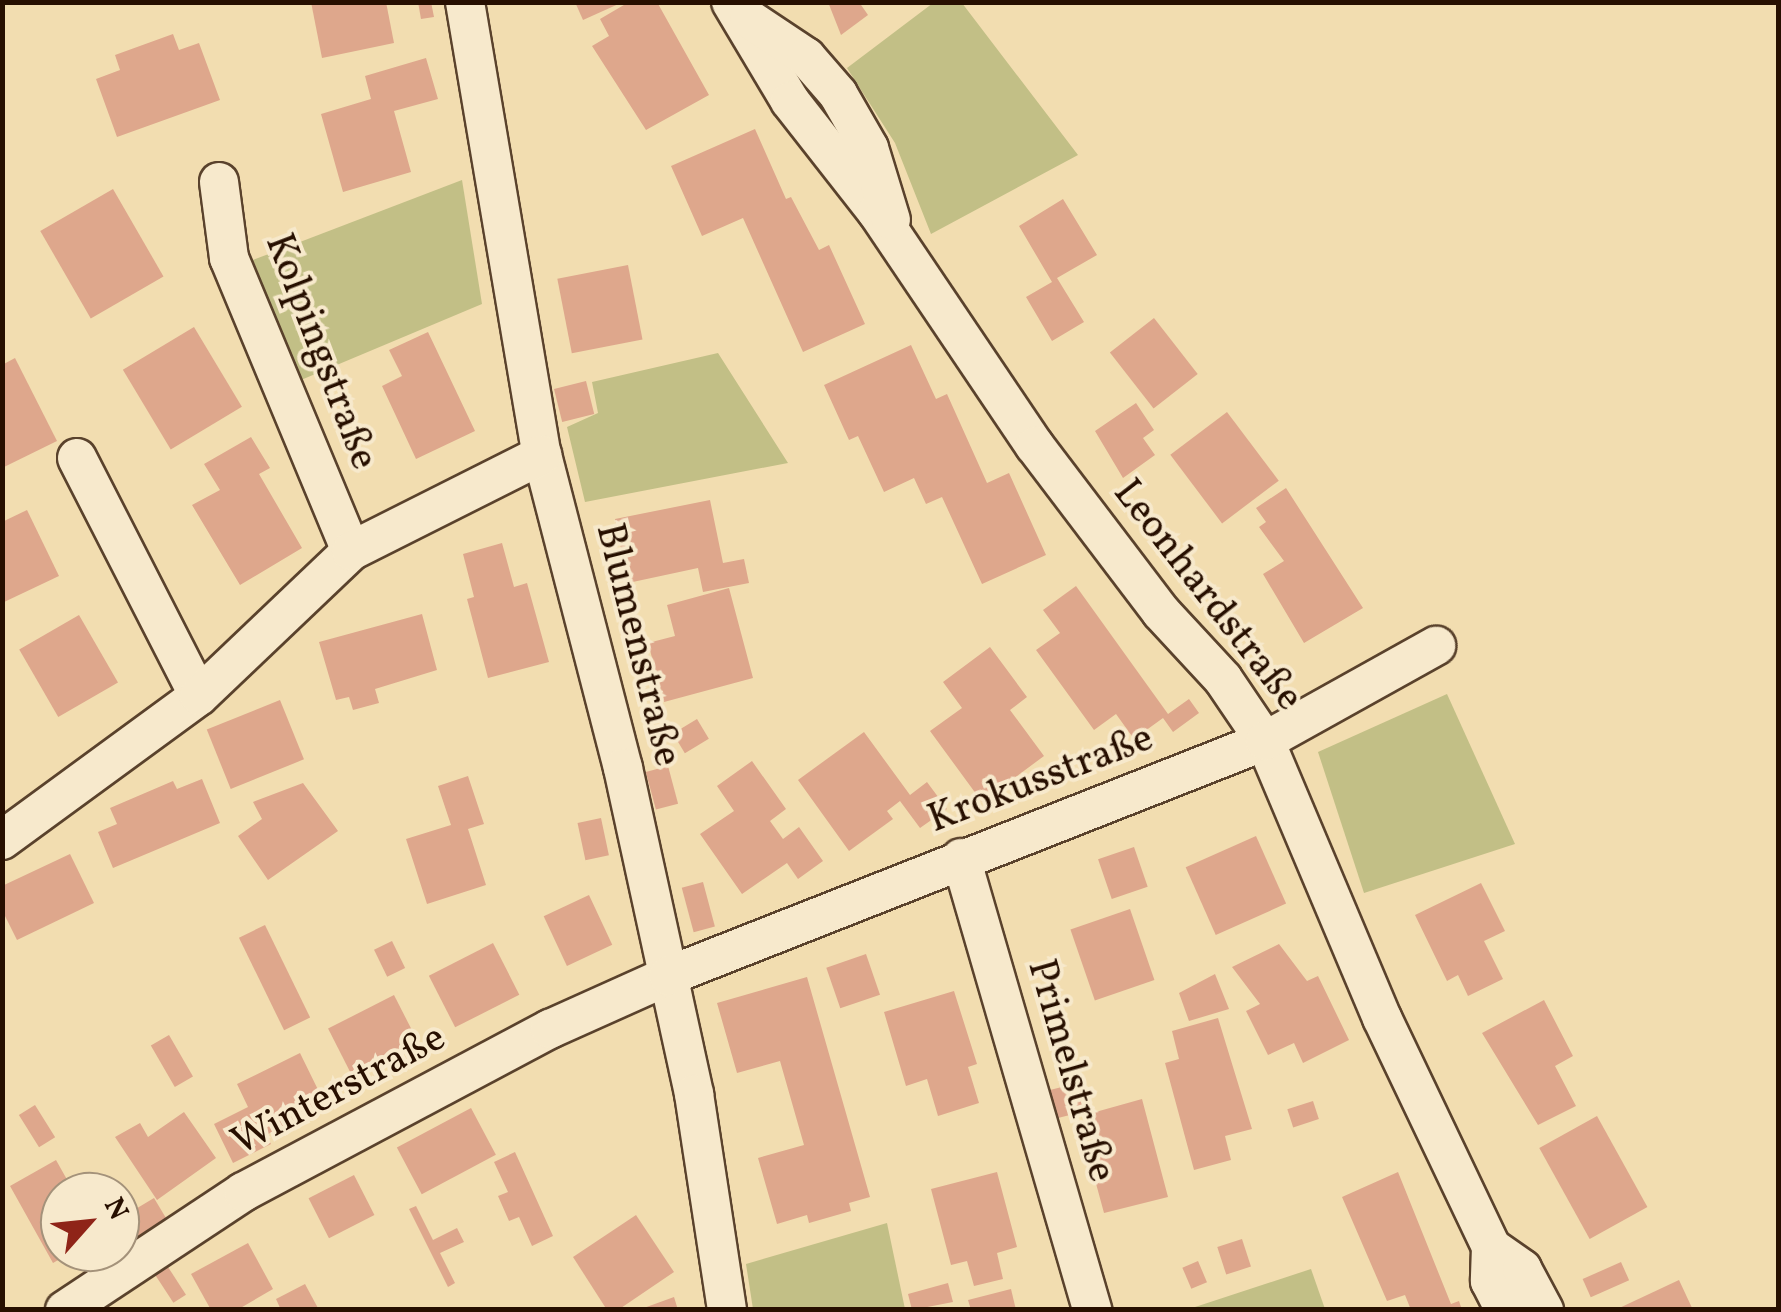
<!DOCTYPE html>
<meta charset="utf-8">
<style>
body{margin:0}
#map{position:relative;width:1781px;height:1312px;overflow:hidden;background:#f2ddb0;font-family:Vollkorn,serif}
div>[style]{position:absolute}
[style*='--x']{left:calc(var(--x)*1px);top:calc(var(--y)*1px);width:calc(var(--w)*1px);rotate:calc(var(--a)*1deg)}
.green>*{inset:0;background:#c2bf86}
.building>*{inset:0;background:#dea78c;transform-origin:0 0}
.roads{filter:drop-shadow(2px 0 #5a422c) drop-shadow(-2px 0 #5a422c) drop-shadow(0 2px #5a422c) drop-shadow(0 -2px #5a422c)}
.minor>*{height:38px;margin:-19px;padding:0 19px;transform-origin:19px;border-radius:19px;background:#f7e9cc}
span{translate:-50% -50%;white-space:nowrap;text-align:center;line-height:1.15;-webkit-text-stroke:8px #f7e9cc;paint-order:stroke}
.street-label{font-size:40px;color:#270f00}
.frame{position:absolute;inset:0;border:5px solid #270f00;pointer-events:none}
.north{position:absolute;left:40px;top:1172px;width:100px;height:100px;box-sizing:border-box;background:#f7e9cc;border:2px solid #a4927a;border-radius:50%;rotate:63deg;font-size:28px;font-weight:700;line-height:40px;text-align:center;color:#270f00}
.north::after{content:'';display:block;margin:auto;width:35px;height:45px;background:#8f2418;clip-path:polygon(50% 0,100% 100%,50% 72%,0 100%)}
</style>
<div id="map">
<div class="green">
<div style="clip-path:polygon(933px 3px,962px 3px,1078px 155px,931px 234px,895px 143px,847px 68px)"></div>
<div style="clip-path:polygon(462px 180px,482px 304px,301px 380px,253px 260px)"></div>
<div style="clip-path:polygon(718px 353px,788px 463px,585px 502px,567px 427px,598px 413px,592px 382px)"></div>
<div style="clip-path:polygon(1447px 694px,1515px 844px,1364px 893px,1318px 752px)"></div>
<div style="clip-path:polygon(887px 1223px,905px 1309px,753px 1309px,746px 1264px)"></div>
<div style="clip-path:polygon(1311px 1269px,1325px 1309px,1189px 1309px)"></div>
</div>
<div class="building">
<div style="clip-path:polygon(311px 2px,386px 2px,394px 43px,322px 58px)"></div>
<div style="clip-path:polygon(418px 2px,431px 2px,434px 17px,421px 19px)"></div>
<div style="clip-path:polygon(575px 2px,623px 2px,583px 20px)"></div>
<div style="clip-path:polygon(629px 2px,657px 2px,709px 95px,646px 130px,592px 46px,609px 36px,600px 19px)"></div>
<div style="clip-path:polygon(828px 2px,859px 2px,868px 15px,841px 35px)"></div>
<div style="clip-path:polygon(173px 34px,179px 50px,199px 43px,220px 100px,117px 137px,96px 79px,120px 70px,115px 55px)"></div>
<div style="clip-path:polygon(426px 58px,438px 99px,394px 111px,411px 172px,343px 192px,321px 114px,371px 99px,365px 76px)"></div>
<div style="clip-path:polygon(755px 129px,786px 199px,791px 197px,819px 250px,829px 245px,865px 324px,803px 352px,743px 218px,702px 236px,671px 166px)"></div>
<div style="left:113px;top:189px;width:101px;height:84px;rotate:60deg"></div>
<div style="clip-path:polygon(1063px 199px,1097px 255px,1057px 278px,1084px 322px,1052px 341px,1026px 297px,1052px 282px,1019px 226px)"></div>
<div style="left:628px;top:265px;width:76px;height:72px;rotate:79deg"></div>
<div style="left:1154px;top:318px;width:71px;height:56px;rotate:52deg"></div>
<div style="left:194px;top:327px;width:93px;height:83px;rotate:59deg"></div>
<div style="clip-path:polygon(428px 332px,475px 431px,416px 459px,382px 386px,402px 376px,389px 350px)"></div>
<div style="clip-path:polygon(911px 345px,936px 399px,947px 394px,987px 483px,1009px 473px,1046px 555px,982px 584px,942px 497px,926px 504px,914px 478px,884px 492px,858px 436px,849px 440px,824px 385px)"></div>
<div style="clip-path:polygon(15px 358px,57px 441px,2px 468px,2px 365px)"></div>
<div style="left:586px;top:381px;width:34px;height:33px;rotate:76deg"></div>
<div style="clip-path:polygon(1136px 403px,1154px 430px,1143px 438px,1155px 455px,1123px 478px,1095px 431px)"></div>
<div style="left:1227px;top:412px;width:86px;height:71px;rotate:53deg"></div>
<div style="clip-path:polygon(251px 437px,270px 468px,259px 474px,302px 548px,240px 585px,192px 505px,220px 490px,204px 464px)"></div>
<div style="clip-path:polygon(1286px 488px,1363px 608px,1304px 643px,1263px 574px,1284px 561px,1259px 527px,1266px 522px,1256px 508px)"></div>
<div style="clip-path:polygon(710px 500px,723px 563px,744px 559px,749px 583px,703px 592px,698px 568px,628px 583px,615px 519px)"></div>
<div style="clip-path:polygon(27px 510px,59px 576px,2px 603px,2px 522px)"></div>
<div style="clip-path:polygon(502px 543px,514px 587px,527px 583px,549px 662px,488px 678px,467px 599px,474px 597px,463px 554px)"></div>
<div style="clip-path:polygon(1076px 586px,1168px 714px,1189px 699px,1199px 713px,1173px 732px,1163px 718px,1134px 739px,1116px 714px,1094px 730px,1036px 650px,1060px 633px,1043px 610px)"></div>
<div style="clip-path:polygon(729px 588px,753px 678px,664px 702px,648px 643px,675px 636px,667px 605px)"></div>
<div style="clip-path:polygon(422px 614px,437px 670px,375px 689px,379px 703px,353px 710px,349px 697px,336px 700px,319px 642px)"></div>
<div style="left:79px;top:615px;width:78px;height:69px;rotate:60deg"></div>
<div style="clip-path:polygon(990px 647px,1027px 697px,1010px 710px,1044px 756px,982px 802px,930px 731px,962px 708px,943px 682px)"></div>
<div style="left:280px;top:700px;width:64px;height:79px;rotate:68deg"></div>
<div style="left:697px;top:719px;width:23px;height:28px;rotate:59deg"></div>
<div style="clip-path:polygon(864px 732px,910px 795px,927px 782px,947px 809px,920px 828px,900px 801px,887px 811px,893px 819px,849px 851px,798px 780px)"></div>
<div style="clip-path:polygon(752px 761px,786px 809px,770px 821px,783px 839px,799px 827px,823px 861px,798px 879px,787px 863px,742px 894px,700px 834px,734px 811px,717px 786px)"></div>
<div style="left:668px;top:766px;width:39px;height:23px;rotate:75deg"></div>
<div style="clip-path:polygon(468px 776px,484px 824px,468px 829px,486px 885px,427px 904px,406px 839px,451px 825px,438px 786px)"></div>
<div style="clip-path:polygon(202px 779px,220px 823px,113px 868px,98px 832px,117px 824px,110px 808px,173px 781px,177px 789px)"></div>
<div style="clip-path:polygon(303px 783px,338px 831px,268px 880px,238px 836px,262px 819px,253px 802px)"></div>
<div style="left:601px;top:818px;width:38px;height:24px;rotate:78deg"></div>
<div style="left:1256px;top:836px;width:74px;height:77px;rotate:66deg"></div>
<div style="left:1134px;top:847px;width:42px;height:38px;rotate:71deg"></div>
<div style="clip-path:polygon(70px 854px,94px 903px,17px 940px,2px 910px,2px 886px)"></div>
<div style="left:703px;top:882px;width:46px;height:22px;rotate:75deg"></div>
<div style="clip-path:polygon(1481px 883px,1505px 931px,1484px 941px,1503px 979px,1468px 996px,1458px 975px,1447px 981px,1415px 915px)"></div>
<div style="left:589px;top:895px;width:55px;height:50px;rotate:65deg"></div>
<div style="left:1130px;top:909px;width:75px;height:63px;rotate:71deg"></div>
<div style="left:265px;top:925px;width:103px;height:29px;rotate:64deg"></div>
<div style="left:392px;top:941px;width:30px;height:20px;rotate:64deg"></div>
<div style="left:493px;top:943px;width:58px;height:72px;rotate:63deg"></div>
<div style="clip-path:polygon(1279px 944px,1307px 981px,1318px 976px,1349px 1040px,1303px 1063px,1294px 1043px,1268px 1055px,1246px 1011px,1260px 1004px,1232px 967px)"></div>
<div style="left:866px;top:954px;width:43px;height:42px;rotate:71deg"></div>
<div style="clip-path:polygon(1215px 974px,1229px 1009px,1189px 1021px,1179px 993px)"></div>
<div style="clip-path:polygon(807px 977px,870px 1197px,849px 1203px,851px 1211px,809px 1223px,807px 1215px,777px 1224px,758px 1158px,804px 1145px,780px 1061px,737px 1073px,717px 1003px)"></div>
<div style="clip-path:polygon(954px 991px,977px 1064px,968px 1067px,979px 1103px,938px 1116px,927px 1079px,906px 1086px,884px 1012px)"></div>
<div style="left:394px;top:995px;width:54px;height:74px;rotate:63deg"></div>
<div style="clip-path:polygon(1544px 1000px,1573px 1056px,1555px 1066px,1576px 1106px,1538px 1125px,1482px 1033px)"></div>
<div style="clip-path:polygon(1218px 1018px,1252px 1129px,1225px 1136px,1231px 1160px,1194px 1170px,1165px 1063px,1179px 1059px,1172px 1031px)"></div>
<div style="left:169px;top:1035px;width:48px;height:21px;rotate:60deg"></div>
<div style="clip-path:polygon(300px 1053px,326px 1106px,266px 1135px,271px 1144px,233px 1163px,214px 1124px,248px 1107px,237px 1084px)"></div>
<div style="left:1078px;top:1083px;width:29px;height:30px;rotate:76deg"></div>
<div style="clip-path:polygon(1142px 1099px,1168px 1197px,1104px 1213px,1085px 1143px,1100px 1139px,1092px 1113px)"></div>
<div style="left:1313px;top:1101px;width:19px;height:27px;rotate:72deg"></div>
<div style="left:35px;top:1105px;width:38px;height:19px;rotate:58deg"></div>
<div style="left:471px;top:1108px;width:53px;height:84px;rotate:62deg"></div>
<div style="clip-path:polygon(184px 1112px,216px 1158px,157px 1200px,115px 1137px,140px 1123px,148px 1137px)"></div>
<div style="left:1597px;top:1116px;width:104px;height:66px;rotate:61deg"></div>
<div style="clip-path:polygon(515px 1152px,553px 1236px,532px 1246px,519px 1217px,509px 1221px,498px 1196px,508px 1192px,494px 1162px)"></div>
<div style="clip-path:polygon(56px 1160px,74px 1192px,60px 1192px,60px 1252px,72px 1252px,53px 1263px,10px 1186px)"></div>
<div style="clip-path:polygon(997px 1172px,1017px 1247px,997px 1253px,1003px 1279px,974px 1286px,967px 1261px,951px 1265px,931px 1189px)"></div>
<div style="clip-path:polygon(1398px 1172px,1451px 1304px,1459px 1301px,1462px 1310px,1411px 1310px,1405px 1295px,1387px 1301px,1342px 1197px)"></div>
<div style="left:354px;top:1175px;width:45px;height:51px;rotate:63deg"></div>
<div style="left:154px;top:1198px;width:27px;height:39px;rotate:59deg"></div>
<div style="clip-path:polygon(416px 1206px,433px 1240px,457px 1228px,464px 1242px,440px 1253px,455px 1283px,448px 1287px,409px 1209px)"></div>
<div style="clip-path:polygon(636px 1215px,674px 1272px,618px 1310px,607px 1310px,573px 1257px)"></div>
<div style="left:1242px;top:1239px;width:29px;height:26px;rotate:72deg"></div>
<div style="clip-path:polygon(248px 1243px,273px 1289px,237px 1310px,211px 1310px,191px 1274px)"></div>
<div style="left:1198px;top:1261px;width:23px;height:17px;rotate:67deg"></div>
<div style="left:1621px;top:1262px;width:20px;height:42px;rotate:66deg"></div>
<div style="left:168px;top:1267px;width:33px;height:15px;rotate:57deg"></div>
<div style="clip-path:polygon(1679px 1280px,1693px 1310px,1615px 1310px)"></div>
<div style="clip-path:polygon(948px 1283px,953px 1302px,912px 1310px,908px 1294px)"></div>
<div style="clip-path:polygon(305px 1284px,319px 1310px,281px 1310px,276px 1299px)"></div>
<div style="clip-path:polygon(1011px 1289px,1016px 1310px,971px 1310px,968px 1300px)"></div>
<div style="clip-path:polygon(674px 1297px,678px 1310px,641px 1310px,641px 1309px)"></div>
</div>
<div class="roads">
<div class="minor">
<div style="--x:465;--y:2;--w:459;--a:80.4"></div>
<div style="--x:542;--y:455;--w:323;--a:75.5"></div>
<div style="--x:623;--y:768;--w:334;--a:77.7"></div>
<div style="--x:694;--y:1094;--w:219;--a:81.3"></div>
<div style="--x:731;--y:2;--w:115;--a:59.2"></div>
<div style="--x:790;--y:101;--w:141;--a:51.9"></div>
<div style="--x:877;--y:212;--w:282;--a:56"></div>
<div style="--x:1035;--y:446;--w:208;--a:52.8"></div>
<div style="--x:1161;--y:612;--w:91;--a:47.2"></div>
<div style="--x:1223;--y:679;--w:75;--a:55.9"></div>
<div style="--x:1265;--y:741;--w:301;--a:67.1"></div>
<div style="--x:1382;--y:1018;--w:254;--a:64.5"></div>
<div style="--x:1491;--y:1247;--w:34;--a:92"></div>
<div style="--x:1490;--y:1281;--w:33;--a:63"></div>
<div style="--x:749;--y:19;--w:69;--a:33.7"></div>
<div style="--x:806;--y:57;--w:49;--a:49.1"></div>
<div style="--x:838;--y:94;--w:62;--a:60.1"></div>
<div style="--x:869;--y:148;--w:75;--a:73"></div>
<div style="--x:219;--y:182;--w:77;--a:82.5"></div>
<div style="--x:229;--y:258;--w:317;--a:67.4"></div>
<div style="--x:77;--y:458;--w:267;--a:62.9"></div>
<div style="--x:2;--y:840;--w:244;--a:-36.2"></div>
<div style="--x:199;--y:696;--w:210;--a:-43.6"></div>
<div style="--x:351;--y:551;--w:214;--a:-26.7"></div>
<div style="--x:961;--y:858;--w:471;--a:73.8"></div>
<div style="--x:1491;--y:1247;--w:38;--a:35"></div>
<div style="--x:1522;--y:1269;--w:47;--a:61.8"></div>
<div style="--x:65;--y:1310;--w:214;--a:-33.5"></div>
<div style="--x:243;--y:1192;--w:348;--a:-28"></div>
<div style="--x:550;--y:1029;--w:129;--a:-24.2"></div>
<div style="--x:668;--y:976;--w:642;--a:-21.49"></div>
<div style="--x:1265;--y:741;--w:196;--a:-29.1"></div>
</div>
</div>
<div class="street-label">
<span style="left:320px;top:352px;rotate:69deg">Kolpingstraße</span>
<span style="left:1207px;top:596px;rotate:52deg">Leonhardstraße</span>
<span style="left:637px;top:645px;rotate:76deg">Blumenstraße</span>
<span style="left:1041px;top:780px;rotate:-21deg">Krokusstraße</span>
<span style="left:1070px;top:1071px;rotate:74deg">Primelstraße</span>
<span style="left:339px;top:1091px;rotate:-28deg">Winterstraße</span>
</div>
<div class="frame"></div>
<div class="north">N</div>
</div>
